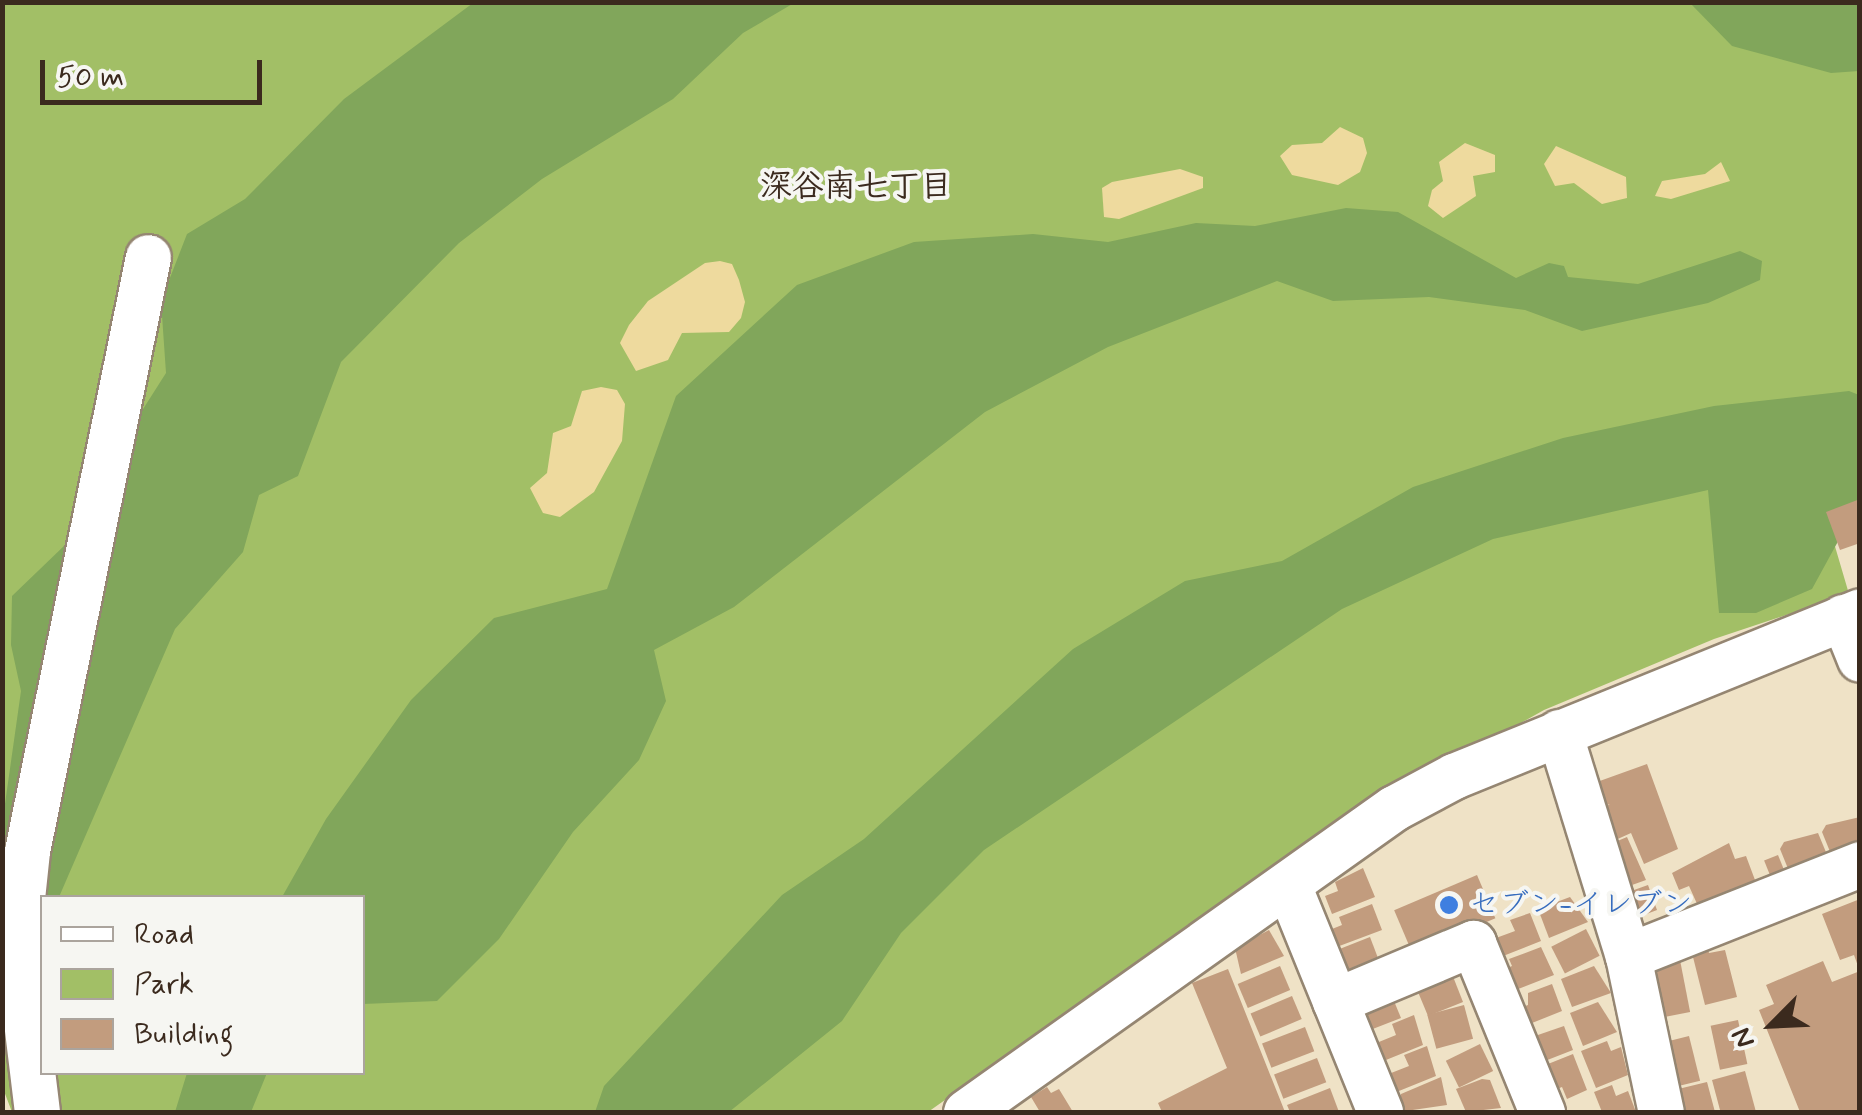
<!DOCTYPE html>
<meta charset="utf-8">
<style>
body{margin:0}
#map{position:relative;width:1862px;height:1115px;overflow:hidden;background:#efe2c6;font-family:Mynerve,"Klee One",sans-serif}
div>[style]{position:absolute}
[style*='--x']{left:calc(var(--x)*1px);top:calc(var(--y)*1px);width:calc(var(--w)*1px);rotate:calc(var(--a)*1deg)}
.green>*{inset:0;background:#a2bf66}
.forest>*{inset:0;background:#81a65b}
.sand>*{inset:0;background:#eeda9e}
.building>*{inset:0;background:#c29c7e;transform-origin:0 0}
.roads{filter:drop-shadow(2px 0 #958672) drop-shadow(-2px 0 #958672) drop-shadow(0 2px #958672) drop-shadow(0 -2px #958672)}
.minor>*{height:45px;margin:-22.5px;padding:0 22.5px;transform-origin:22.5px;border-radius:22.5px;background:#fff}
.dots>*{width:28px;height:28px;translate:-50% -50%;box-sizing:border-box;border:5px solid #f6f6f2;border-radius:50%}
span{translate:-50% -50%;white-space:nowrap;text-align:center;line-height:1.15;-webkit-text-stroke:8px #f6f6f2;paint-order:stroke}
.shop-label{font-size:30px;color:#366cbe}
.left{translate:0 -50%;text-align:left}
.neighbourhood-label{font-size:32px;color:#3b2a1e;font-weight:700}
.frame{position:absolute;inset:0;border:5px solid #3b2a1e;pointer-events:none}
.legend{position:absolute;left:40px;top:895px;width:325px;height:180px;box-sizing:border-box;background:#f6f6f2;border:2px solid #aba49d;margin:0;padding:12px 18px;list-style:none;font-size:30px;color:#3b2a1e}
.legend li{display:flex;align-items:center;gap:20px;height:50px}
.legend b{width:50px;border:2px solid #aba49d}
.north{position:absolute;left:1722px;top:975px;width:100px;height:100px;-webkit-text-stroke:8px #f6f6f2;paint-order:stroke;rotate:246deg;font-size:28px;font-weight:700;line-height:40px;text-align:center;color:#3b2a1e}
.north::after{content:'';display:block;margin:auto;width:35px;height:45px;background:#3b2a1e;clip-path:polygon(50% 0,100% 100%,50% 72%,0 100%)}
.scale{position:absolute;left:40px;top:60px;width:222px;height:45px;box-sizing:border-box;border:5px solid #3b2a1e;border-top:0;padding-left:12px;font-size:30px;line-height:35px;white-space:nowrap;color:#3b2a1e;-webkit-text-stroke:8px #f6f6f2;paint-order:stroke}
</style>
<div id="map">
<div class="green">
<div style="clip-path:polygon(evenodd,2px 3px,1859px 3px,1859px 495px,1824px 509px,1849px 594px,1714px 639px,1544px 710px,1312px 840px,928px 1112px,12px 1112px,2px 1086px,2px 3px,42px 898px,362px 898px,362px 1072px,42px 1072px,42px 898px)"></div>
</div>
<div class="forest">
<div style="clip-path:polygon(473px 3px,794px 3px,743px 33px,673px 99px,542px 179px,459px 243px,341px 362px,298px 476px,259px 495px,243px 552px,175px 629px,59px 897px,42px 898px,42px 995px,3px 1019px,3px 818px,21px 691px,11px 645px,12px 596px,118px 494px,131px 428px,166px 373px,161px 301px,187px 234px,245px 199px,344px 99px)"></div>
<div style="clip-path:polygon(1690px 3px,1859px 3px,1859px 71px,1831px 73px,1732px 46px)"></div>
<div style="clip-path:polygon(1346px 208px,1398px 212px,1516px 278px,1549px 263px,1564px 266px,1568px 277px,1638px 284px,1740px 251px,1762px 261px,1760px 280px,1708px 303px,1582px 331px,1525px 310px,1429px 297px,1333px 301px,1277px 281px,1108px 347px,985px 412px,734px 607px,654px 650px,666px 701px,639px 760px,573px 832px,499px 939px,437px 1001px,363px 1004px,362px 898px,282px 897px,326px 819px,411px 700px,494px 618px,607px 589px,676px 396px,797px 285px,914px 242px,1033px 234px,1108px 242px,1196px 223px,1255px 226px)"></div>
<div style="clip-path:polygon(1849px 391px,1859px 395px,1859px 503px,1812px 589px,1756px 613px,1719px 613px,1708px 490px,1493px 539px,1342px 609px,984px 850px,901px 933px,842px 1021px,729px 1112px,595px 1112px,604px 1086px,782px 895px,864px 839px,1073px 649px,1185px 581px,1282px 561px,1413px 487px,1563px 438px,1714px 406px)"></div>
<div style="clip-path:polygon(187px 1073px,187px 1072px,267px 1073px,251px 1112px,175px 1112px)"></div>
</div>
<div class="sand">
<div style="clip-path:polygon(1340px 127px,1363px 138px,1367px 153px,1360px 172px,1338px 185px,1292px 175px,1280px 156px,1292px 145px,1322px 143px)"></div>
<div style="clip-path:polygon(1465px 143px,1495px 155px,1495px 172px,1473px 176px,1476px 196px,1443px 218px,1428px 206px,1432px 190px,1443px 181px,1439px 162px)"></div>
<div style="clip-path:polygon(1556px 146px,1626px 177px,1627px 198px,1602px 204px,1574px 183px,1555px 186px,1544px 164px)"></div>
<div style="clip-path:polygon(1721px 162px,1730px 181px,1671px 199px,1655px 196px,1662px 181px,1705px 174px)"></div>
<div style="clip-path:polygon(1180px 169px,1203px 177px,1203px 188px,1119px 219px,1104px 217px,1102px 188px,1112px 182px)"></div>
<div style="clip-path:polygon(720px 261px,732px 264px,739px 280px,745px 302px,741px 318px,729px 332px,682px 333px,668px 360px,636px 371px,620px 343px,629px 325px,648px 301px,705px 263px)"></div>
<div style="clip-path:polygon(601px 387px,617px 390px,625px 404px,622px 441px,594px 492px,560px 517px,543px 513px,530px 488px,547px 473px,553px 433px,571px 426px,582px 391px)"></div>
</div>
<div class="building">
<div style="clip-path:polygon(1860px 499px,1860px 543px,1840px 550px,1826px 512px)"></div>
<div style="clip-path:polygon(1647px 764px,1678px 849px,1644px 864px,1631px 833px,1611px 842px,1597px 812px,1610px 804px,1591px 810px,1583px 787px)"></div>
<div style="clip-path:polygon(1860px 817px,1860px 848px,1833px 859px,1822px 832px,1826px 825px)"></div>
<div style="clip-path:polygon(1818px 833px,1828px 857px,1791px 876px,1780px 849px,1784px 842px)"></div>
<div style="clip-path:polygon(1627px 837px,1646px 880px,1632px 885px,1634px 890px,1648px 885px,1657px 910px,1631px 920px,1603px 847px)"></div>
<div style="clip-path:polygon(1729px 843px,1735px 859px,1746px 856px,1755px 880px,1698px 906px,1689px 886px,1679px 890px,1672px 873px)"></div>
<div style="left:1778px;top:855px;width:24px;height:15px;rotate:68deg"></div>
<div style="clip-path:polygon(1363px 868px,1375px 897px,1332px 914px,1325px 896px,1338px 891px,1335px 882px)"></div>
<div style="left:1477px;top:875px;width:47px;height:90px;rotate:67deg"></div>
<div style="clip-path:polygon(1570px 897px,1588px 922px,1549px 938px,1538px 909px)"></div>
<div style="clip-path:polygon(1860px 899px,1860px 968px,1859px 969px,1854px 955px,1840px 960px,1822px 914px)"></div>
<div style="clip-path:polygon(1372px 904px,1382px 930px,1334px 948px,1327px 931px,1342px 925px,1339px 917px)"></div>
<div style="clip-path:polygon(1530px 913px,1541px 941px,1498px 958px,1496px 938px,1515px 931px,1510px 920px)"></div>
<div style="left:1586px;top:929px;width:30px;height:39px;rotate:63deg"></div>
<div style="clip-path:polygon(1269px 930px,1284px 956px,1241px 974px,1235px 948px)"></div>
<div style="clip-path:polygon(1370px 937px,1381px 966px,1344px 977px,1332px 952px)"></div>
<div style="clip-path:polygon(1707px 945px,1709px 953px,1725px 950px,1737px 997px,1705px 1005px,1693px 957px,1694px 948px)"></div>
<div style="clip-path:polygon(1541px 947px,1554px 975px,1513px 991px,1505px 969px,1512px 966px,1509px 959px)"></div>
<div style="left:1680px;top:960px;width:53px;height:42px;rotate:79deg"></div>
<div style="clip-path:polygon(1823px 961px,1832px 982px,1860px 971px,1860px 1112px,1800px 1112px,1759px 1010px,1774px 1004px,1766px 985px)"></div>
<div style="left:1280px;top:966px;width:26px;height:46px;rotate:67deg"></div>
<div style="clip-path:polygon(1594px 966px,1611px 993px,1572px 1007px,1561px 979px)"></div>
<div style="clip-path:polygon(1228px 969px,1285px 1112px,1162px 1112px,1158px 1103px,1227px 1068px,1192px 983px)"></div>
<div style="clip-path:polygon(1452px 974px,1463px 1002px,1428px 1016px,1413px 980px)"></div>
<div style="clip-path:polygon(1552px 984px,1562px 1011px,1527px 1025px,1520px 1008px,1528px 1005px,1528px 993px)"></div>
<div style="clip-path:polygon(1389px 989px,1401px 1018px,1365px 1032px,1355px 1007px)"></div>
<div style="left:1292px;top:996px;width:25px;height:45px;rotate:67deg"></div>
<div style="clip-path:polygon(1598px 1002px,1617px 1032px,1583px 1046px,1570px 1013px)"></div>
<div style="left:1464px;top:1005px;width:35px;height:38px;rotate:75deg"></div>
<div style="clip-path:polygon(1414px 1015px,1423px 1045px,1381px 1062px,1374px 1044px,1396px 1035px,1392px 1024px)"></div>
<div style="left:1738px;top:1020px;width:45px;height:28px;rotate:78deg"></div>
<div style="clip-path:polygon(1564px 1026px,1573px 1050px,1532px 1066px,1535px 1036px)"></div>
<div style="left:1305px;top:1027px;width:26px;height:46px;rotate:69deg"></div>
<div style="left:1689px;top:1036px;width:46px;height:35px;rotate:76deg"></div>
<div style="clip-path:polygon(1607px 1041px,1611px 1051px,1621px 1047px,1628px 1075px,1596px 1088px,1581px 1051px)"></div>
<div style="left:1480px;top:1044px;width:30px;height:38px;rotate:64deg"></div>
<div style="clip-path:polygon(1427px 1046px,1436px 1076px,1394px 1093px,1386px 1075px,1409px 1066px,1404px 1055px)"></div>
<div style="clip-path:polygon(1573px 1054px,1587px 1090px,1567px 1099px,1562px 1087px,1552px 1091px,1538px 1068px)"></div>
<div style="left:1317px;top:1058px;width:26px;height:46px;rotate:69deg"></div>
<div style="clip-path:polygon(1745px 1071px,1756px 1112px,1720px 1110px,1712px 1080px)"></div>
<div style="clip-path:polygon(1441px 1077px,1447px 1105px,1399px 1112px,1401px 1094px)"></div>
<div style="clip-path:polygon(1482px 1079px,1490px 1080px,1501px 1108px,1466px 1112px,1456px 1089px)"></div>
<div style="clip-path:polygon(1707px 1082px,1715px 1112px,1675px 1112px,1670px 1091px)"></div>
<div style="clip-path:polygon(1612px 1085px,1616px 1096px,1628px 1091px,1636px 1112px,1602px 1112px,1594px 1092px)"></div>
<div style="clip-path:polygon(1047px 1087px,1051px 1093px,1059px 1089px,1073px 1112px,1040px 1112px,1031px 1097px)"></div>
<div style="clip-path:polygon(1330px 1088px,1339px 1112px,1290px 1112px,1287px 1105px)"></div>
</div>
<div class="roads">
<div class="minor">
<div style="--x:1843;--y:617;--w:45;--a:68"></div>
<div style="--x:1559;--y:732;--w:234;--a:72.9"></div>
<div style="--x:1628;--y:956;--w:159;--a:78.1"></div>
<div style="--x:1288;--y:885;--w:245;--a:67.9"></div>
<div style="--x:1628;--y:956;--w:250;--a:-21.6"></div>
<div style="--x:1335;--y:1001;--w:150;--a:-22.8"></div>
<div style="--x:1473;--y:943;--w:183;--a:67.8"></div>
<div style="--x:37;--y:1112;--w:167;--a:-96.9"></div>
<div style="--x:17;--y:946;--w:96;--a:-84"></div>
<div style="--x:27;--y:851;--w:606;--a:-78.49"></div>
<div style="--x:966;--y:1112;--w:525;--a:-35.39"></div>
<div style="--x:1394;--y:808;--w:68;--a:-28.1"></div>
<div style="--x:1454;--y:776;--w:438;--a:-22.1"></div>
</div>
</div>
<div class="dots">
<div style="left:1449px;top:905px;background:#3f7fe0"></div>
</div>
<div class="shop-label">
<span class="left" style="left:1469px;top:905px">セブン-イレブン</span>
</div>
<div class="neighbourhood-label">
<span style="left:856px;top:187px">深谷南七丁目</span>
</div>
<div class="frame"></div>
<ul class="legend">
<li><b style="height:12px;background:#fff"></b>Road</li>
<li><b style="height:28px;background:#a2bf66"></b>Park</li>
<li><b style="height:28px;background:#c29c7e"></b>Building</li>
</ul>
<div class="north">N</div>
<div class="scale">50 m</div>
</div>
